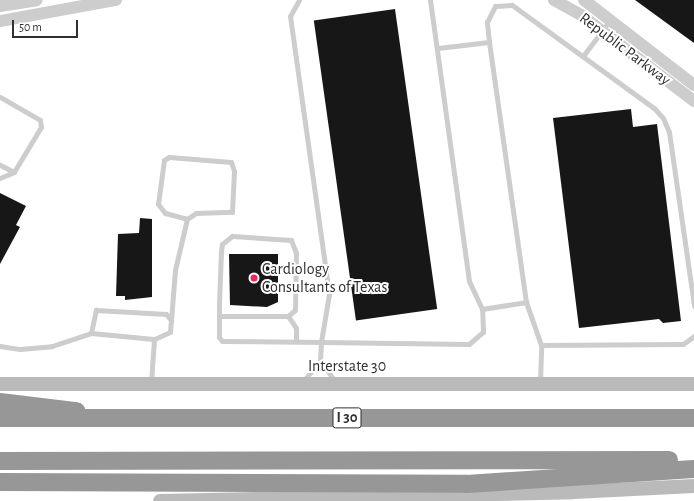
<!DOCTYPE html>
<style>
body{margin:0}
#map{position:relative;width:694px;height:501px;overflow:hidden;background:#fff;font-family:"Alegreya Sans",sans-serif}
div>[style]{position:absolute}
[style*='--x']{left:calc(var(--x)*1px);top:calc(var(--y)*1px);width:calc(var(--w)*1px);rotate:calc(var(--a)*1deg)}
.building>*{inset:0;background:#171717;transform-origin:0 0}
.service>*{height:5px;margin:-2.5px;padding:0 2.5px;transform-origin:2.5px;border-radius:2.5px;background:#cdcdcd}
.tertiary>*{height:12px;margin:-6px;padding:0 6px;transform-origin:6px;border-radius:6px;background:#cdcdcd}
.secondary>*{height:14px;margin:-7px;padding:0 7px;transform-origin:7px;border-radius:7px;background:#bababa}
.motorway>*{height:18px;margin:-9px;padding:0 9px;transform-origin:9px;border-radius:9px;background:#979797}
.dots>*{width:11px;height:11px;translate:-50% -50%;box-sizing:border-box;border:2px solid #fff;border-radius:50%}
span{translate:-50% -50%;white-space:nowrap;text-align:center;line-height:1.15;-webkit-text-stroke:4px #fff;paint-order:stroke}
.shield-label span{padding:1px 3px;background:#fff;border:1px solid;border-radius:3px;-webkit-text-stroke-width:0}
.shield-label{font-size:15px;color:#303030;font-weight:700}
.street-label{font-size:16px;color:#303030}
.poi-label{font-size:16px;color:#303030}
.left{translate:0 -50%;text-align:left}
.scale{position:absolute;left:12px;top:20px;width:66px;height:18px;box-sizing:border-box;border:2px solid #303030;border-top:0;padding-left:5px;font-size:12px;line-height:14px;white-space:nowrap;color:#303030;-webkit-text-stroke:3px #fff;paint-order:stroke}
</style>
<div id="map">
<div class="building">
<div style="clip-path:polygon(635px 0,694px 0,694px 43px)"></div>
<div style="left:395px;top:9px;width:303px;height:82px;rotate:82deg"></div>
<div style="clip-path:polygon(631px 109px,633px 127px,657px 124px,681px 321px,663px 323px,659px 319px,579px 328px,553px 118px)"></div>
<div style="clip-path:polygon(0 193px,26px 206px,16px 225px,20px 227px,0 264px)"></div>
<div style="clip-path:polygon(140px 218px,152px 219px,152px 297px,125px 300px,125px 296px,116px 296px,118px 234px,139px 233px)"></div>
<div style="clip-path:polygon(229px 254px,278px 254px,278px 302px,267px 307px,230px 305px)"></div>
</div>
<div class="service">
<div style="--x:299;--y:0;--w:18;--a:119"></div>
<div style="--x:290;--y:16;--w:281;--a:82"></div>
<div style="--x:329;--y:294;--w:49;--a:99.5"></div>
<div style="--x:321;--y:342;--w:148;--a:0.8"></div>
<div style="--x:469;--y:344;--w:18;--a:-41"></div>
<div style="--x:483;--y:332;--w:23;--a:-92"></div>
<div style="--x:482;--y:309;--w:31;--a:-115"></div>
<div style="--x:469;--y:281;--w:284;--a:-97.9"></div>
<div style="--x:438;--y:48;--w:51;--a:-6.7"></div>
<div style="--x:583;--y:56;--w:45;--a:-53.1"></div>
<div style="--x:0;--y:97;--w:46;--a:29.9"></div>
<div style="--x:40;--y:120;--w:7;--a:82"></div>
<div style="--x:41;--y:127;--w:52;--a:121"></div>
<div style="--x:14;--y:172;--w:16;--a:-153"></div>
<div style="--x:0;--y:178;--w:15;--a:-23"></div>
<div style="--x:482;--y:309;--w:45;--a:-9"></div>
<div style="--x:219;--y:316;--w:69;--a:0"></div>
<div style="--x:288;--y:316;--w:9;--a:-41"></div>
<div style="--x:295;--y:310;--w:57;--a:-89"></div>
<div style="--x:296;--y:253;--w:14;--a:-111"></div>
<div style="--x:291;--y:240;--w:59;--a:-176.1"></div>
<div style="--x:232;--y:236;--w:13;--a:141"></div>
<div style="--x:222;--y:244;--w:7;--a:98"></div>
<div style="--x:221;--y:251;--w:51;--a:92.2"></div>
<div style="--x:219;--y:302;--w:35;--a:90"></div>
<div style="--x:219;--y:337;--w:5;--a:53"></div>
<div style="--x:222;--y:341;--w:99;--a:0.6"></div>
<div style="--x:321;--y:342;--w:19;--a:93"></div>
<div style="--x:320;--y:361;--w:26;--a:130"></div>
<div style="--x:288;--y:316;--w:14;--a:56"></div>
<div style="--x:296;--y:328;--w:13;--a:90"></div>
<div style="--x:171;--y:320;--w:50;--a:-85.4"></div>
<div style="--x:175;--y:270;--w:52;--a:-76.8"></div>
<div style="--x:187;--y:219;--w:11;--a:-34"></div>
<div style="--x:196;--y:213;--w:36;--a:-2"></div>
<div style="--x:232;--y:212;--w:41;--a:-87.2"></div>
<div style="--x:234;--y:171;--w:9;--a:-108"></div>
<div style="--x:231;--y:162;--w:62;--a:-175.4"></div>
<div style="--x:169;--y:157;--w:6;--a:149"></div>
<div style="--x:164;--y:160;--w:44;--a:97.8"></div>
<div style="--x:158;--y:204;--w:11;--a:52"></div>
<div style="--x:165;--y:213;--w:23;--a:15"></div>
<div style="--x:91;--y:333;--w:24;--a:-78"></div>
<div style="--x:96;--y:310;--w:70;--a:3.3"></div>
<div style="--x:166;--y:314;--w:8;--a:50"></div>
<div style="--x:171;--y:320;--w:12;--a:95"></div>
<div style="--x:170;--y:332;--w:17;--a:156"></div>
<div style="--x:541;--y:345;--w:142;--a:-0.4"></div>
<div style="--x:683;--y:344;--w:14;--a:-36"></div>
<div style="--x:0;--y:346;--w:20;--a:9"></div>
<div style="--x:20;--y:349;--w:32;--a:-5"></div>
<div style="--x:52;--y:346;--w:41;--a:-18.4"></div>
<div style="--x:91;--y:333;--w:63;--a:5.4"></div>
<div style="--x:154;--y:339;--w:44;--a:93.9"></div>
<div style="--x:320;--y:361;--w:25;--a:53"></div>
<div style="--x:540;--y:382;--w:37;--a:-88"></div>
<div style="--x:541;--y:345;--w:46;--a:-109.2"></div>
<div style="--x:526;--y:302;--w:263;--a:-98.1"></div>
<div style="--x:489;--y:42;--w:20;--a:-96"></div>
<div style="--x:487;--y:22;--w:18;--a:-63"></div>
<div style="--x:495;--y:6;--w:17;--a:-3"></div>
<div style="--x:512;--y:5;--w:175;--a:36"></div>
<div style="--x:654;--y:108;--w:13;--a:48"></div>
<div style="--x:663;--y:118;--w:15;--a:67"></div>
<div style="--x:669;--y:132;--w:176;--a:81.8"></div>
</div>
<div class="tertiary">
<div style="--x:554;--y:0;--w:31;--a:29"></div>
<div style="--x:581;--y:15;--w:142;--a:37.3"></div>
<div style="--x:584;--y:0;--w:139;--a:37.7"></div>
<div style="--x:0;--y:6;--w:37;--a:-9"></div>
<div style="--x:0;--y:21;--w:118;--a:-10.3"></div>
</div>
<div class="secondary">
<div style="--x:0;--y:384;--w:694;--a:0"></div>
<div style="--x:160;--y:501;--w:414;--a:-1.2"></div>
<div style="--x:574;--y:492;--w:120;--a:-2.9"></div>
</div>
<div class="motorway">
<div style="--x:0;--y:402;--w:77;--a:6.8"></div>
<div style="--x:0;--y:418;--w:694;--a:0"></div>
<div style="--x:0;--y:461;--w:669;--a:-0.09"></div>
<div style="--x:0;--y:482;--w:467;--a:0.2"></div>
<div style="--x:467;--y:484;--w:227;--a:-3.8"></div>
</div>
<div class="dots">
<div style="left:254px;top:278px;background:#f52357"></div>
</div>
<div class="shield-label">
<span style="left:347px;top:418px">I 30</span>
</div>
<div class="street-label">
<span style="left:625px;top:49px;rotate:37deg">Republic Parkway</span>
<span style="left:347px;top:366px">Interstate 30</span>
</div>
<div class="poi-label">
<span class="left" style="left:262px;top:278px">Cardiology<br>Consultants of Texas</span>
</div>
<div class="scale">50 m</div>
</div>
